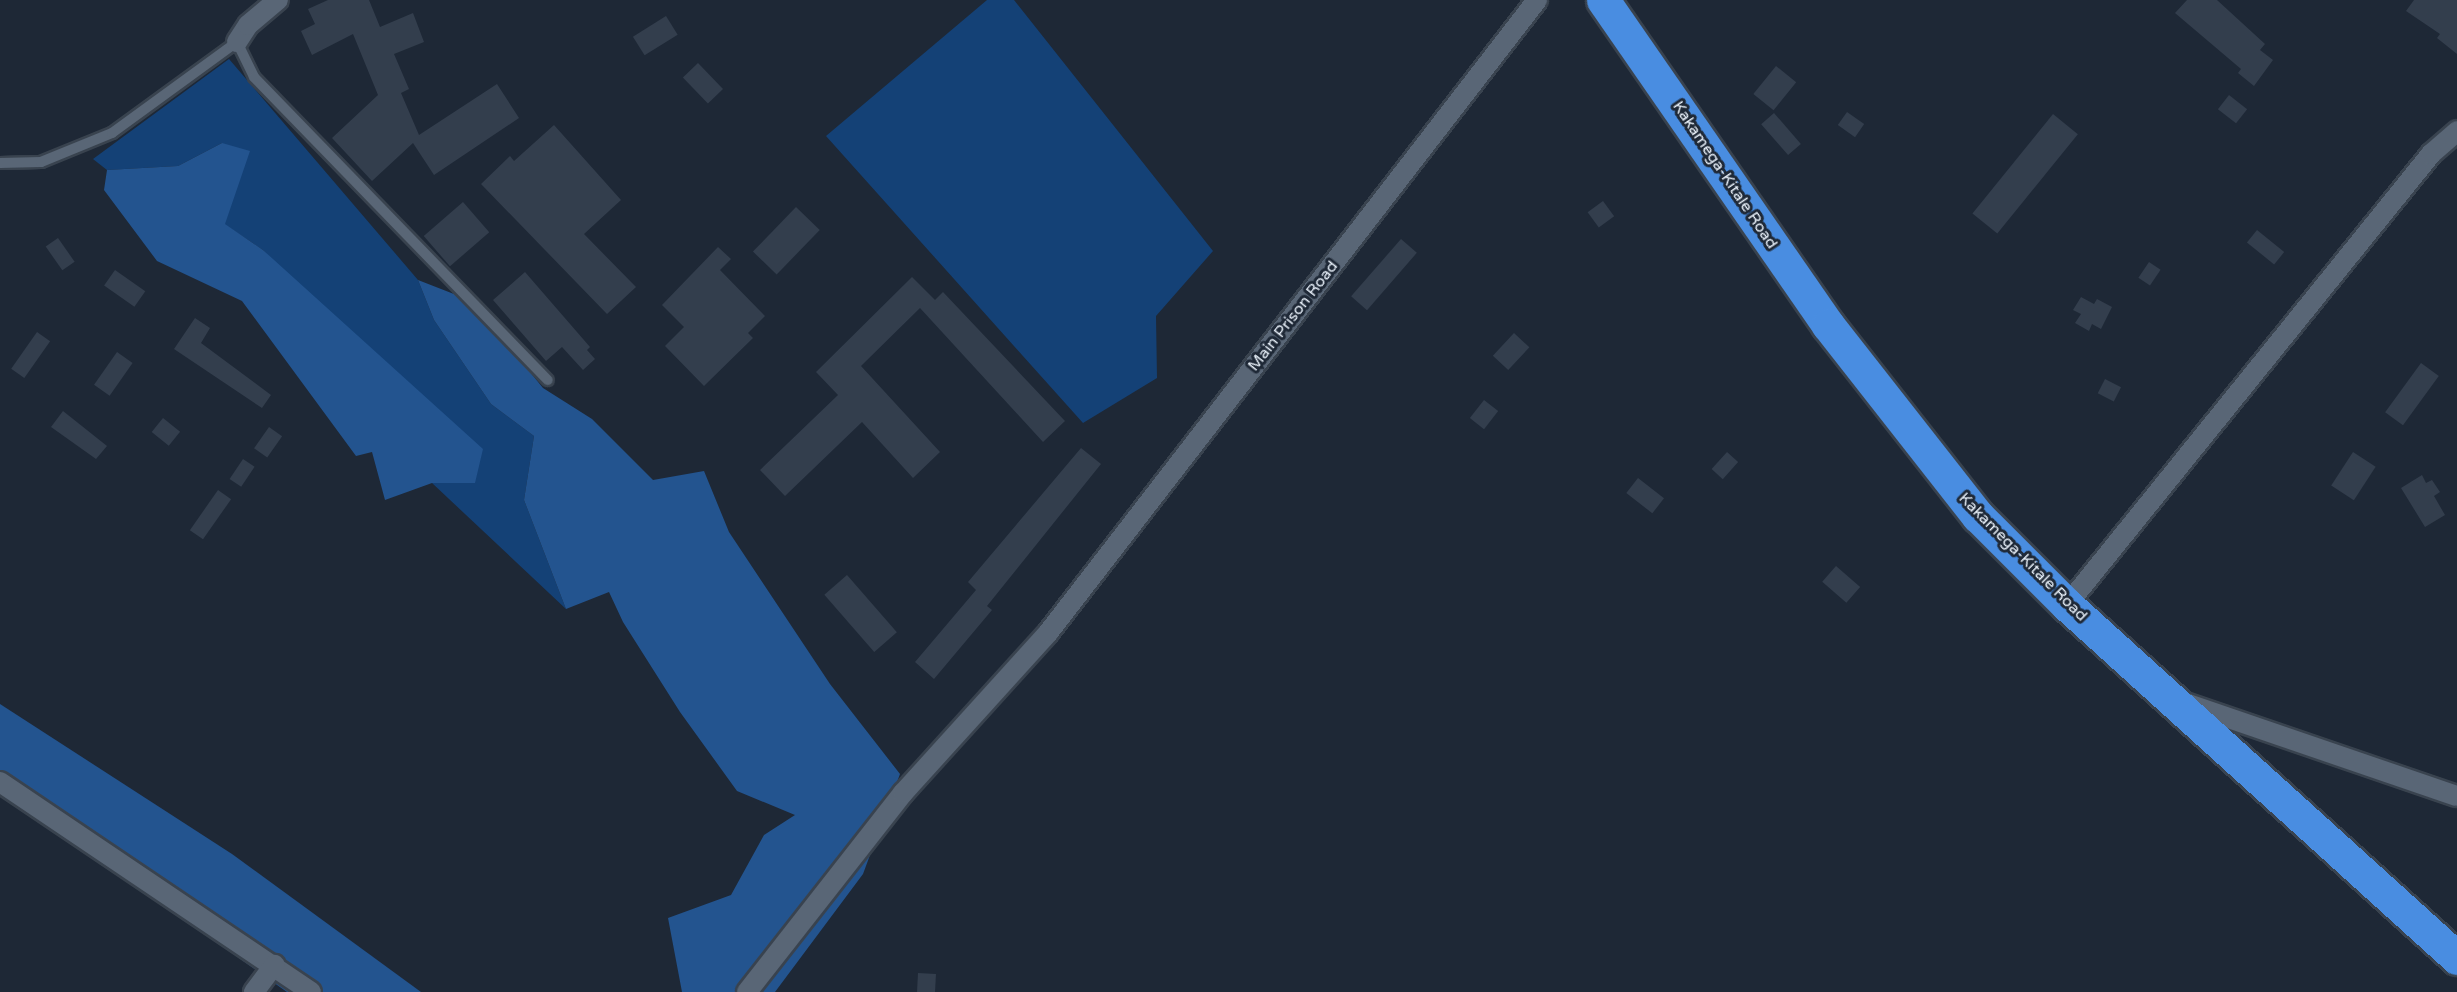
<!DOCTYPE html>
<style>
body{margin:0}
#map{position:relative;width:2457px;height:992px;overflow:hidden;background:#1e2836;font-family:"Varela Round",sans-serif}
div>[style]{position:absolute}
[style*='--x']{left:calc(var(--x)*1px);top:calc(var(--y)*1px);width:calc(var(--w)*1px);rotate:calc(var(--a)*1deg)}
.green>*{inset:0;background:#144176}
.forest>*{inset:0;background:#23548f}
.building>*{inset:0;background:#333e4d;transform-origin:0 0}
.roads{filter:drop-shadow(2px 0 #39434f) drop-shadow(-2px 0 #39434f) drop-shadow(0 2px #39434f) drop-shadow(0 -2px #39434f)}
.lane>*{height:10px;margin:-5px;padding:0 5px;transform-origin:5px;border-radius:5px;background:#596676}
.street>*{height:20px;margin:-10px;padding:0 10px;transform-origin:10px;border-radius:10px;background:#596676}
.highway>*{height:33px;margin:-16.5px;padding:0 16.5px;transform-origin:16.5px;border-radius:16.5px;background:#498de1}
span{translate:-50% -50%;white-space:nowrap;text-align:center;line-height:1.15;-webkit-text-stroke:6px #1e2836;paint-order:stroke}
.street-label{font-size:16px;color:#ebf3fc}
</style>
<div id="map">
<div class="green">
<div style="clip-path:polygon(987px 0,1014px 0,1213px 251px,1156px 316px,1157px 378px,1083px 423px,826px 136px)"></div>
<div style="clip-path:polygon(229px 59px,418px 280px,434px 320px,491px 404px,534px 436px,524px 500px,566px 609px,432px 483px,475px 483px,263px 250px,224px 224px,222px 143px,178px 166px,107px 170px,93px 159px)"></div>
</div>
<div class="forest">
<div style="clip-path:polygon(222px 143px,250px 151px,225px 224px,263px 250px,483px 449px,475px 483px,432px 483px,385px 500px,372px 452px,356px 456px,242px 301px,157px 261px,104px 190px,107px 170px,178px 166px)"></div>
<div style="clip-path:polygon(418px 280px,459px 296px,495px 329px,543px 388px,592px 419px,653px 480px,704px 471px,729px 532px,830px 684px,900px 774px,863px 874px,775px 992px,682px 992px,668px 918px,731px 895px,764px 835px,795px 815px,737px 791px,680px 712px,623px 622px,609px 592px,566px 609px,524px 500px,534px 436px,491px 404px,434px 320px)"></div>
<div style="clip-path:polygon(0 704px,232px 854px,421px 992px,287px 992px,0 789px)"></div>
</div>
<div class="building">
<div style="clip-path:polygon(328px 0,369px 0,380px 27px,413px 13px,424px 42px,394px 54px,409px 89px,401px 93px,419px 135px,497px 84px,519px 118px,434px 175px,413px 143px,372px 181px,332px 138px,378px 95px,353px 34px,312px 55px,301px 31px,315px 24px,308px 9px)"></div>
<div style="clip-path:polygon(2187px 0,2217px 0,2265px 44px,2260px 50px,2273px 60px,2254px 86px,2238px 73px,2241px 69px,2175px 13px)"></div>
<div style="clip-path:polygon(2414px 0,2457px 0,2457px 54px,2437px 38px,2440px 34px,2406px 11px)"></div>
<div style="left:666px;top:16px;width:22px;height:39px;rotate:58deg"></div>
<div style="left:698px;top:63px;width:36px;height:21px;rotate:46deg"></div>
<div style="left:1776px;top:66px;width:26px;height:36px;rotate:39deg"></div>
<div style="left:2229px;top:95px;width:23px;height:18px;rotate:38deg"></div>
<div style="left:1847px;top:112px;width:21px;height:16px;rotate:35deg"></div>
<div style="left:1774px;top:113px;width:41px;height:17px;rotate:49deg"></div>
<div style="left:2053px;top:114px;width:32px;height:128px;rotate:39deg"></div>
<div style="clip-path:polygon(554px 125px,621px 200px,584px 234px,636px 287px,607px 314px,481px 184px,510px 156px,514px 161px)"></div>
<div style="left:1603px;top:201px;width:19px;height:19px;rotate:54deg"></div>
<div style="left:463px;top:202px;width:40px;height:52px;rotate:49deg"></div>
<div style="left:796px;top:207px;width:33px;height:62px;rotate:44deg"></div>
<div style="left:2257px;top:230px;width:35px;height:16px;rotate:39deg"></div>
<div style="left:58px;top:238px;width:29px;height:15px;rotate:55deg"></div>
<div style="left:1401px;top:239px;width:21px;height:76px;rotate:41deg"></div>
<div style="clip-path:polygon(718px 247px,731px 259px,720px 270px,765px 316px,748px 333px,753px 338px,704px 386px,665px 346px,684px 327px,662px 305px)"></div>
<div style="left:2149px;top:262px;width:14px;height:19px;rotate:34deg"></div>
<div style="left:115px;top:270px;width:37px;height:19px;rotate:35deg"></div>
<div style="clip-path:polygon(525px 272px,590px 347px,587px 350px,595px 359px,583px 370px,562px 347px,546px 361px,493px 300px)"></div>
<div style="clip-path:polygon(912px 277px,935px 300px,943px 292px,1065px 421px,1043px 442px,920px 308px,861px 366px,940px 452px,913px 478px,862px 422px,785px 496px,760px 470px,838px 395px,816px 372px)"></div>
<div style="clip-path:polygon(2081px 297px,2094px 304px,2097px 299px,2112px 307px,2101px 329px,2092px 324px,2089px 331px,2075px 323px,2081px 314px,2073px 310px)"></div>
<div style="clip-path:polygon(195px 318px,210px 328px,201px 343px,271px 395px,262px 408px,174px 349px)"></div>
<div style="left:37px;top:332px;width:16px;height:45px;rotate:35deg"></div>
<div style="left:1514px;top:333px;width:21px;height:31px;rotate:43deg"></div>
<div style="left:117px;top:352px;width:19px;height:40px;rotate:35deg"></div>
<div style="left:2421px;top:363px;width:22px;height:61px;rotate:36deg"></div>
<div style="left:2105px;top:379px;width:18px;height:16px;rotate:27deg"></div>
<div style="left:1484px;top:400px;width:18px;height:23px;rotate:38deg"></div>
<div style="clip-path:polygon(63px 411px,107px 446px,96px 459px,51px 427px)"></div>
<div style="left:163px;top:418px;width:22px;height:18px;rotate:39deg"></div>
<div style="left:269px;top:427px;width:16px;height:26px;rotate:35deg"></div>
<div style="clip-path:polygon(1081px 448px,1101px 464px,987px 606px,992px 610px,934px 679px,915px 662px,976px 590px,968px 582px)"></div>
<div style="left:1727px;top:452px;width:15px;height:23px;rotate:42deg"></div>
<div style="left:2353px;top:452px;width:27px;height:40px;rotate:33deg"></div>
<div style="left:243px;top:459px;width:14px;height:24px;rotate:34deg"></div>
<div style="clip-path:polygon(2422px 475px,2426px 483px,2432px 480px,2440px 492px,2434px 496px,2445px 515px,2425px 527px,2401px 488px)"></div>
<div style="left:1638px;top:478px;width:33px;height:19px;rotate:38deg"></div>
<div style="left:218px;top:490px;width:16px;height:49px;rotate:35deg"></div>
<div style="left:1836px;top:566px;width:32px;height:21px;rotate:41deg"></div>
<div style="left:847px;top:575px;width:76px;height:30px;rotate:49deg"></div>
<div style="left:918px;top:973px;width:18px;height:19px;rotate:3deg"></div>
</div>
<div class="roads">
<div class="lane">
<div style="--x:0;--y:163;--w:41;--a:-1.4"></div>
<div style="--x:41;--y:162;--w:77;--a:-22.2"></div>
<div style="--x:112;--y:133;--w:155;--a:-36.1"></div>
<div style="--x:237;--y:42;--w:39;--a:64"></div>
<div style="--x:254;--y:77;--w:422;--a:45.9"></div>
</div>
<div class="street">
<div style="--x:237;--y:42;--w:20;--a:-57"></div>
<div style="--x:248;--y:25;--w:39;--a:-40"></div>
<div style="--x:2067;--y:605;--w:580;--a:-51.09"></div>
<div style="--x:2431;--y:154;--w:35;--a:-41"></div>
<div style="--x:2185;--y:703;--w:287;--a:18.9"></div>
<div style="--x:0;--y:782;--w:375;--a:34"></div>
<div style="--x:254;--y:992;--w:34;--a:-53"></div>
<div style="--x:747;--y:992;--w:253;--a:-51.9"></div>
<div style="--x:903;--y:793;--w:216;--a:-47.8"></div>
<div style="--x:1048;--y:633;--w:800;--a:-52.31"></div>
</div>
<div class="highway">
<div style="--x:1603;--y:0;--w:395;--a:55.3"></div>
<div style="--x:1828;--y:325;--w:243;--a:51.9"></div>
<div style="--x:1978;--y:516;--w:126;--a:45"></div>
<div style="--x:2067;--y:605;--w:526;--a:42.15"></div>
</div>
</div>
<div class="street-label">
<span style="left:1725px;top:175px;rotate:56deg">Kakamega-Kitale Road</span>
<span style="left:1293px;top:316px;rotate:-52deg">Main Prison Road</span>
<span style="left:2023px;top:557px;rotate:45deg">Kakamega-Kitale Road</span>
</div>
</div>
